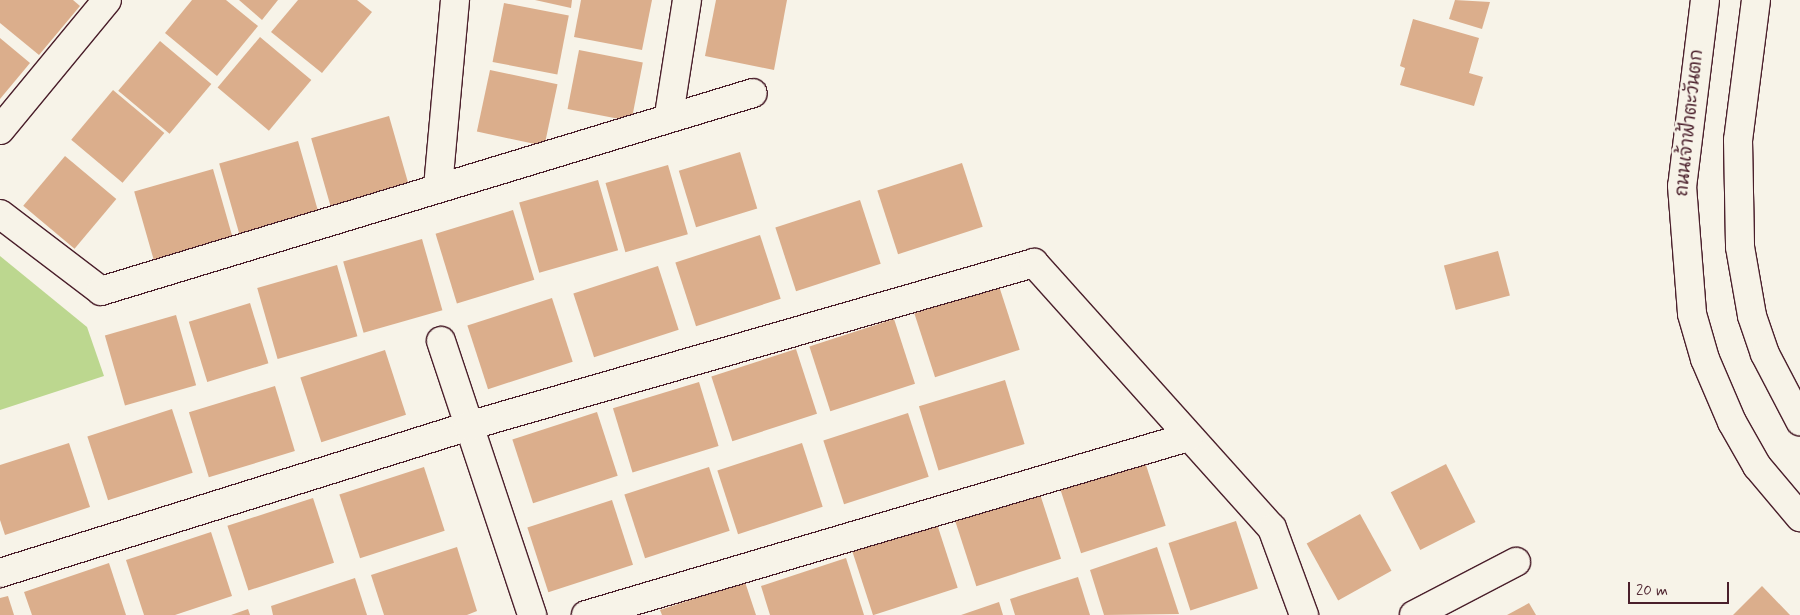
<!DOCTYPE html>
<meta charset="utf-8">
<style>
body{margin:0}
#map{position:relative;width:1800px;height:615px;overflow:hidden;background:#f7f3e8;font-family:Mynerve,"Playpen Sans Thai",sans-serif}
div>[style]{position:absolute}
[style*='--x']{left:calc(var(--x)*1px);top:calc(var(--y)*1px);width:calc(var(--w)*1px);rotate:calc(var(--a)*1deg)}
.green>*{inset:0;background:#bcd78f}
.building>*{inset:0;background:#dbae8c;transform-origin:0 0}
.roads{filter:drop-shadow(1px 0 #4a1f2b) drop-shadow(-1px 0 #4a1f2b) drop-shadow(0 1px #4a1f2b) drop-shadow(0 -1px #4a1f2b)}
.street>*{height:28px;margin:-14px;padding:0 14px;transform-origin:14px;border-radius:14px;background:#f7f3e8}
.secondary>*{height:28px;margin:-14px;padding:0 14px;transform-origin:14px;border-radius:14px;background:#f7f3e8}
span{translate:-50% -50%;white-space:nowrap;text-align:center;line-height:1.15;-webkit-text-stroke:5px #f7f3e8;paint-order:stroke}
.street-label{font-size:18px;color:#4a1f2b}
.scale{position:absolute;left:1628px;top:582px;width:101px;height:22px;box-sizing:border-box;border:2px solid #4a1f2b;border-top:0;padding-left:6px;font-size:15px;line-height:18px;white-space:nowrap;color:#4a1f2b;-webkit-text-stroke:4px #f7f3e8;paint-order:stroke}
</style>
<div id="map">
<div class="green">
<div style="clip-path:polygon(0 256px,87px 327px,104px 376px,0 410px)"></div>
</div>
<div class="building">
<div style="clip-path:polygon(0 0,73px 0,80px 6px,39px 55px,0 23px)"></div>
<div style="clip-path:polygon(192px 0,226px 0,258px 26px,217px 76px,165px 33px)"></div>
<div style="clip-path:polygon(239px 0,278px 0,262px 20px)"></div>
<div style="clip-path:polygon(298px 0,357px 0,372px 12px,322px 73px,271px 32px)"></div>
<div style="clip-path:polygon(535px 0,572px 0,571px 8px)"></div>
<div style="clip-path:polygon(581px 0,652px 0,642px 50px,574px 37px)"></div>
<div style="clip-path:polygon(716px 0,787px 0,774px 70px,705px 56px)"></div>
<div style="clip-path:polygon(1455px 0,1490px 2px,1482px 29px,1449px 19px)"></div>
<div style="left:504px;top:3px;width:66px;height:60px;rotate:11deg"></div>
<div style="clip-path:polygon(1413px 19px,1479px 38px,1469px 73px,1483px 77px,1474px 106px,1400px 85px,1405px 68px,1400px 66px)"></div>
<div style="left:260px;top:37px;width:67px;height:66px;rotate:40deg"></div>
<div style="clip-path:polygon(0 38px,30px 63px,0 99px)"></div>
<div style="left:160px;top:41px;width:67px;height:65px;rotate:40deg"></div>
<div style="left:579px;top:50px;width:65px;height:60px;rotate:11deg"></div>
<div style="left:490px;top:70px;width:69px;height:63px;rotate:12deg"></div>
<div style="left:113px;top:90px;width:67px;height:65px;rotate:40deg"></div>
<div style="left:389px;top:116px;width:74px;height:81px;rotate:74deg"></div>
<div style="left:298px;top:141px;width:74px;height:82px;rotate:74deg"></div>
<div style="left:740px;top:152px;width:59px;height:64px;rotate:73deg"></div>
<div style="left:65px;top:156px;width:67px;height:65px;rotate:40deg"></div>
<div style="left:962px;top:163px;width:67px;height:89px;rotate:72deg"></div>
<div style="left:668px;top:165px;width:72px;height:65px;rotate:74deg"></div>
<div style="left:213px;top:169px;width:74px;height:82px;rotate:74deg"></div>
<div style="left:598px;top:180px;width:73px;height:82px;rotate:74deg"></div>
<div style="left:860px;top:200px;width:67px;height:89px;rotate:72deg"></div>
<div style="left:513px;top:210px;width:73px;height:81px;rotate:73deg"></div>
<div style="left:760px;top:235px;width:67px;height:89px;rotate:72deg"></div>
<div style="left:422px;top:239px;width:74px;height:82px;rotate:74deg"></div>
<div style="left:1498px;top:251px;width:46px;height:56px;rotate:75deg"></div>
<div style="left:337px;top:265px;width:74px;height:83px;rotate:74deg"></div>
<div style="left:658px;top:266px;width:67px;height:89px;rotate:72deg"></div>
<div style="left:999px;top:286px;width:67px;height:89px;rotate:72deg"></div>
<div style="left:552px;top:298px;width:67px;height:89px;rotate:72deg"></div>
<div style="left:250px;top:303px;width:63px;height:64px;rotate:73deg"></div>
<div style="left:176px;top:315px;width:73px;height:74px;rotate:74deg"></div>
<div style="left:894px;top:319px;width:68px;height:89px;rotate:72deg"></div>
<div style="left:796px;top:349px;width:68px;height:89px;rotate:72deg"></div>
<div style="left:385px;top:350px;width:68px;height:89px;rotate:72deg"></div>
<div style="left:1005px;top:380px;width:67px;height:90px;rotate:73deg"></div>
<div style="left:699px;top:382px;width:67px;height:90px;rotate:73deg"></div>
<div style="left:275px;top:386px;width:68px;height:90px;rotate:73deg"></div>
<div style="left:172px;top:409px;width:67px;height:89px;rotate:72deg"></div>
<div style="left:597px;top:412px;width:67px;height:89px;rotate:72deg"></div>
<div style="left:908px;top:413px;width:67px;height:89px;rotate:72deg"></div>
<div style="clip-path:polygon(69px 443px,90px 507px,5px 535px,0 520px,0 465px)"></div>
<div style="left:802px;top:443px;width:67px;height:89px;rotate:72deg"></div>
<div style="left:1145px;top:462px;width:67px;height:89px;rotate:72deg"></div>
<div style="left:1446px;top:464px;width:65px;height:62px;rotate:63deg"></div>
<div style="left:424px;top:467px;width:67px;height:89px;rotate:72deg"></div>
<div style="left:709px;top:467px;width:67px;height:89px;rotate:72deg"></div>
<div style="left:1040px;top:494px;width:68px;height:89px;rotate:72deg"></div>
<div style="left:313px;top:498px;width:68px;height:90px;rotate:72deg"></div>
<div style="left:612px;top:500px;width:68px;height:89px;rotate:72deg"></div>
<div style="left:1360px;top:514px;width:65px;height:61px;rotate:61deg"></div>
<div style="left:1236px;top:521px;width:71px;height:71px;rotate:72deg"></div>
<div style="left:937px;top:524px;width:67px;height:89px;rotate:72deg"></div>
<div style="clip-path:polygon(211px 532px,232px 596px,175px 615px,144px 615px,126px 560px)"></div>
<div style="clip-path:polygon(457px 547px,477px 611px,467px 615px,384px 615px,371px 575px)"></div>
<div style="clip-path:polygon(1157px 547px,1179px 614px,1104px 615px,1090px 570px)"></div>
<div style="clip-path:polygon(846px 558px,864px 615px,770px 615px,761px 586px)"></div>
<div style="clip-path:polygon(109px 563px,126px 615px,32px 615px,24px 592px)"></div>
<div style="clip-path:polygon(1078px 577px,1090px 615px,1015px 615px,1010px 599px)"></div>
<div style="clip-path:polygon(355px 578px,367px 615px,273px 615px,271px 606px)"></div>
<div style="clip-path:polygon(745px 582px,756px 615px,662px 615px,660px 610px)"></div>
<div style="clip-path:polygon(1762px 586px,1790px 615px,1733px 615px)"></div>
<div style="clip-path:polygon(8px 596px,14px 615px,0 615px,0 598px)"></div>
<div style="clip-path:polygon(999px 602px,1003px 615px,961px 615px)"></div>
<div style="clip-path:polygon(1529px 603px,1536px 615px,1507px 615px)"></div>
<div style="clip-path:polygon(248px 609px,250px 615px,231px 615px)"></div>
</div>
<div class="roads">
<div class="street">
<div style="--x:669;--y:115;--w:116;--a:-81.1"></div>
<div style="--x:0;--y:130;--w:168;--a:-50.5"></div>
<div style="--x:438;--y:187;--w:188;--a:-84.8"></div>
<div style="--x:0;--y:214;--w:127;--a:37.3"></div>
<div style="--x:101;--y:291;--w:681;--a:-16.89"></div>
<div style="--x:441;--y:341;--w:289;--a:71.6"></div>
<div style="--x:0;--y:573;--w:491;--a:-17.4"></div>
<div style="--x:468;--y:426;--w:589;--a:-16.07"></div>
<div style="--x:1034;--y:263;--w:356;--a:48.1"></div>
<div style="--x:1272;--y:528;--w:93;--a:69.8"></div>
<div style="--x:586;--y:615;--w:628;--a:-16.47"></div>
<div style="--x:1414;--y:615;--w:115;--a:-27.5"></div>
</div>
<div class="secondary">
<div style="--x:1705;--y:0;--w:187;--a:97"></div>
<div style="--x:1682;--y:186;--w:128;--a:85.5"></div>
<div style="--x:1692;--y:314;--w:47;--a:73.9"></div>
<div style="--x:1705;--y:359;--w:69;--a:66.8"></div>
<div style="--x:1732;--y:422;--w:51;--a:60.4"></div>
<div style="--x:1757;--y:466;--w:67;--a:49.9"></div>
<div style="--x:1756;--y:0;--w:141;--a:97.3"></div>
<div style="--x:1738;--y:140;--w:107;--a:88.9"></div>
<div style="--x:1740;--y:247;--w:70;--a:80.1"></div>
<div style="--x:1752;--y:316;--w:40;--a:71.1"></div>
<div style="--x:1765;--y:354;--w:76;--a:62.4"></div>
</div>
</div>
<div class="street-label">
<span style="left:1690px;top:123px;rotate:-84deg">ถนนเจ้าฟ้าตะวันตก</span>
</div>
<div class="scale">20 m</div>
</div>
